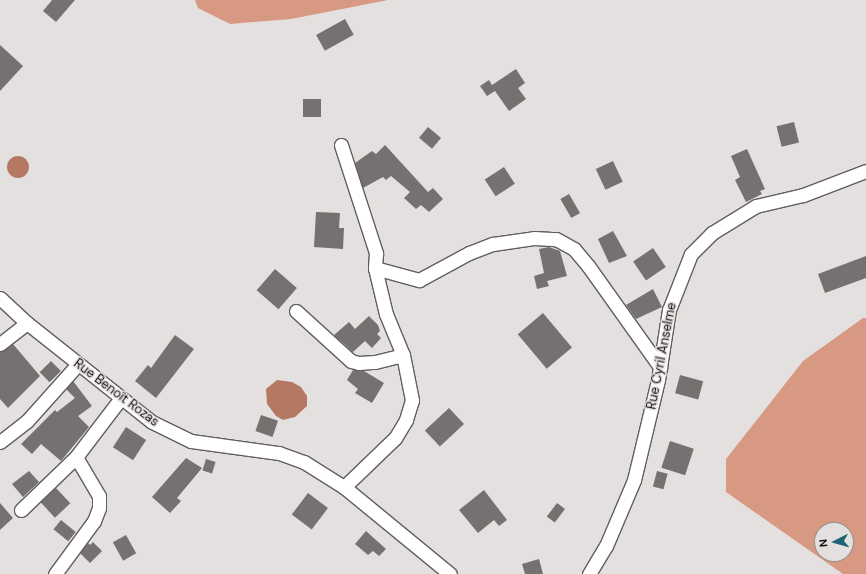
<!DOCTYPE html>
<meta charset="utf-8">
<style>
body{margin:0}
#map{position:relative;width:866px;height:574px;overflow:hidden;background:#e4e0df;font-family:"DM Sans",sans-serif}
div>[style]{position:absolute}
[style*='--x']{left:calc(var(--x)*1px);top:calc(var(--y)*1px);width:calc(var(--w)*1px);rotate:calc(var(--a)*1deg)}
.forest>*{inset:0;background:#d89982}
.water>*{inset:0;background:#b57963}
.round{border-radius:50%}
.building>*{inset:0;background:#757170;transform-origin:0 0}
.roads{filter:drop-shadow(1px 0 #625e5d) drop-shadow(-1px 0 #625e5d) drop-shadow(0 1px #625e5d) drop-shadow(0 -1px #625e5d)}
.minor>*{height:13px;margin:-6.5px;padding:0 6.5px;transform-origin:6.5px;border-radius:6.5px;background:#fff}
span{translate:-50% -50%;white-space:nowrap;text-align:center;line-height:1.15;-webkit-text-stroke:3px #e4e0df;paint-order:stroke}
.street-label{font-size:13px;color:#171615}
.north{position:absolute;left:814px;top:522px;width:40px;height:40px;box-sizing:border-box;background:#e4e0df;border:1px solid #928f8e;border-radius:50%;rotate:264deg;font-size:11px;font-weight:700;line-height:16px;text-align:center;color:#171615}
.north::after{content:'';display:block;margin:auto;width:14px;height:18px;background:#206276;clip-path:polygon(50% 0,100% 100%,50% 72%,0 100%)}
</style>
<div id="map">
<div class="forest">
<div style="clip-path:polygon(195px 0,388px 0,291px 19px,230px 24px,198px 8px)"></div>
<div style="clip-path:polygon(evenodd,863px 318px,866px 318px,866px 574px,843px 574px,726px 492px,726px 459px,803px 361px,863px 318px,822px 530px,846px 530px,846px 554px,822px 554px,822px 530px)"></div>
</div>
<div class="water">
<div class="round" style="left:7px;top:156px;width:22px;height:22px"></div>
<div style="clip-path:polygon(277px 380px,292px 382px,301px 387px,307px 396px,307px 406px,295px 417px,283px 420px,276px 416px,267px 404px,266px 389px)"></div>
</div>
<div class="building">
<div style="clip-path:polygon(52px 0,75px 0,56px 22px,43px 11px)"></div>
<div style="left:345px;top:19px;width:18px;height:33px;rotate:61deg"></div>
<div style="clip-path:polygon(0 45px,23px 66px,0 91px)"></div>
<div style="clip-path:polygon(516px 69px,525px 83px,518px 88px,526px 99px,509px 111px,495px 91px,487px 96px,480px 86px,489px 80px,492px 85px)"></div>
<div style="left:303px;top:99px;width:18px;height:18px"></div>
<div style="left:794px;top:122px;width:21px;height:18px;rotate:76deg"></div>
<div style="left:428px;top:127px;width:17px;height:14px;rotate:40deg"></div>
<div style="clip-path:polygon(385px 145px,428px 192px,433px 188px,443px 199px,429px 212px,421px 205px,416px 209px,404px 198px,410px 192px,391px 176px,386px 180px,383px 177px,363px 188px,355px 163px,372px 151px,376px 154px)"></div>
<div style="clip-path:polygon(747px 149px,765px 189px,760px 191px,762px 194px,746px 202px,735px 180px,740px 177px,731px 156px)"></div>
<div style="left:613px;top:161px;width:23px;height:19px;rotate:65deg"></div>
<div style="left:504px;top:167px;width:20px;height:23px;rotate:57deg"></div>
<div style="left:569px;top:194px;width:22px;height:10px;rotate:60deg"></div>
<div style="clip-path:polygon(316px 212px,340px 213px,339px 228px,344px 228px,343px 249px,314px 247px)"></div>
<div style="clip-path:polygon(613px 231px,627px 256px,609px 263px,598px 239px)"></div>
<div style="clip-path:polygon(549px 247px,560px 251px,567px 276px,547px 281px,549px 286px,537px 289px,534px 276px,544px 273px,539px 249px)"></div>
<div style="left:653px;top:248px;width:23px;height:24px;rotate:56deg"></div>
<div style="clip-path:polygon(866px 256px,866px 278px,825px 293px,818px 274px)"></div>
<div style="left:275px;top:269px;width:29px;height:28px;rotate:41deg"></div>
<div style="clip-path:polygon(653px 289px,662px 307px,636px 319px,626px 305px)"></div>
<div style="left:543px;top:313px;width:45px;height:33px;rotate:50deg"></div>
<div style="clip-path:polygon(369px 316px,378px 325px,380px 331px,377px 334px,381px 338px,372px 348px,365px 341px,353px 352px,334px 335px,349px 322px,355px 329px)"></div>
<div style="clip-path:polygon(175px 335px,194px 349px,156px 398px,135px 381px,148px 365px,151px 368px)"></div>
<div style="clip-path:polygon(13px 344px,40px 376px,8px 408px,0 399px,0 352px)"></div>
<div style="left:51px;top:361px;width:14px;height:16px;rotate:45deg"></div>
<div style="clip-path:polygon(353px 370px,364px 371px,384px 383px,372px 403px,355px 393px,358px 389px,347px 380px)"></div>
<div style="left:680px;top:375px;width:24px;height:19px;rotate:15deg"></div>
<div style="clip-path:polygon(73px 381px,92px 406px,78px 416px,89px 427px,61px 461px,41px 444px,32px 454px,21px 444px,55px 410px,57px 412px,75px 398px,66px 389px)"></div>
<div style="left:449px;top:408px;width:22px;height:33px;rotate:47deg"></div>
<div style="left:261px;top:415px;width:18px;height:17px;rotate:19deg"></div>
<div style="left:126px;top:427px;width:24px;height:24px;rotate:33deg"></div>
<div style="left:670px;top:441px;width:25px;height:28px;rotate:18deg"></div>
<div style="clip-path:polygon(186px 458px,202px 468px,177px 498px,181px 501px,170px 513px,152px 497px)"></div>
<div style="left:206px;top:459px;width:10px;height:12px;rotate:17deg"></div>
<div style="clip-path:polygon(29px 471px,39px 482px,23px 497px,12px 484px)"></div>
<div style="left:657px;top:471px;width:11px;height:16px;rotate:15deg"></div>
<div style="left:56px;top:488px;width:21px;height:21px;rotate:47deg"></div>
<div style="clip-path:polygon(484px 490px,507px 520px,499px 526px,494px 520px,478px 533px,459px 510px)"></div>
<div style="left:308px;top:493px;width:25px;height:27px;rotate:37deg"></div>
<div style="clip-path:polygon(0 503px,13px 518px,0 530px)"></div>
<div style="left:557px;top:503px;width:10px;height:17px;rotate:37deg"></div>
<div style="left:61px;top:520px;width:19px;height:12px;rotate:39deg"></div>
<div style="clip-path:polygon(366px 531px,386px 549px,379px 556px,373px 551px,368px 555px,355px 544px)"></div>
<div style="left:126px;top:535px;width:21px;height:15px;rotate:61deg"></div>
<div style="clip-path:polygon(93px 542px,102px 551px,90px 563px,80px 553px,88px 543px,90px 545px)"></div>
<div style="clip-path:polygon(539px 559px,543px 574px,525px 574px,522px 564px)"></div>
</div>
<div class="roads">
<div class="minor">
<div style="--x:341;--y:145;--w:114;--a:72"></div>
<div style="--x:376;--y:253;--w:15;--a:94"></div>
<div style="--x:375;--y:268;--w:47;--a:76.6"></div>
<div style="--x:386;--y:314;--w:44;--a:67.5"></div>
<div style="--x:403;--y:355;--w:46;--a:78.7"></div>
<div style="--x:412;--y:400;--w:21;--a:107"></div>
<div style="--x:406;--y:420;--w:21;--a:121"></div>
<div style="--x:395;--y:438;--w:71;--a:136.1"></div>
<div style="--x:375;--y:268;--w:46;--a:15.3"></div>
<div style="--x:419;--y:280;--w:57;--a:-28.4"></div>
<div style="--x:469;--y:253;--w:26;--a:-21"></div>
<div style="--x:493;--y:244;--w:41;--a:-8.3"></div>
<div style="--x:534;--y:238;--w:22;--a:3"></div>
<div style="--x:556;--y:239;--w:21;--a:29"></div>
<div style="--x:574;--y:249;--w:23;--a:50"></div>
<div style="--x:589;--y:267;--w:123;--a:54.6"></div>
<div style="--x:0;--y:298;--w:37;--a:43"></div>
<div style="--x:27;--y:323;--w:159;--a:38.4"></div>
<div style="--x:152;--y:422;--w:43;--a:26"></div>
<div style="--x:191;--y:441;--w:89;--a:7.8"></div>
<div style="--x:279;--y:453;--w:27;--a:20"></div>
<div style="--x:304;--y:462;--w:47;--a:32"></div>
<div style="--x:344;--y:487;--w:137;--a:39.4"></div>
<div style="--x:296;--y:311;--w:74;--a:42.3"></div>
<div style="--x:351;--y:361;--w:8;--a:14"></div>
<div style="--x:359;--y:363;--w:16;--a:-4"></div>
<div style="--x:375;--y:362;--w:29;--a:-14"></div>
<div style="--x:0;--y:344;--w:34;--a:-38"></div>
<div style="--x:0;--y:442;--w:34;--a:-38"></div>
<div style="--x:27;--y:421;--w:76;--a:-48.2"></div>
<div style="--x:21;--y:510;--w:76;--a:-43.9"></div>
<div style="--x:76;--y:457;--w:74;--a:-52.7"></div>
<div style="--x:55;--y:574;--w:66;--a:-53.7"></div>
<div style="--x:94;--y:521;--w:14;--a:-69"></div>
<div style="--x:99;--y:508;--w:12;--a:-90"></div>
<div style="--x:99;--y:496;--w:45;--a:-120.5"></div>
<div style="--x:589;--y:574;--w:33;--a:-59"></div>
<div style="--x:606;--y:546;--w:72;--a:-67"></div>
<div style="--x:634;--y:480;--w:103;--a:-76.5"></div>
<div style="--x:658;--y:380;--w:71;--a:-81.1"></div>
<div style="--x:669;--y:310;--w:60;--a:-68.6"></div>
<div style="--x:691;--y:254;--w:30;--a:-45"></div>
<div style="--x:712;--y:233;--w:52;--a:-31.5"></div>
<div style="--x:756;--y:206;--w:48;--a:-13.2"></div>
<div style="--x:803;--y:195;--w:67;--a:-20.9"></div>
</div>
</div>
<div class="street-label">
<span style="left:662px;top:356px;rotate:-79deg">Rue Cyril Anselme</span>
<span style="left:116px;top:393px;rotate:37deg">Rue Benoît Rozas</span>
</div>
<div class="north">N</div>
</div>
